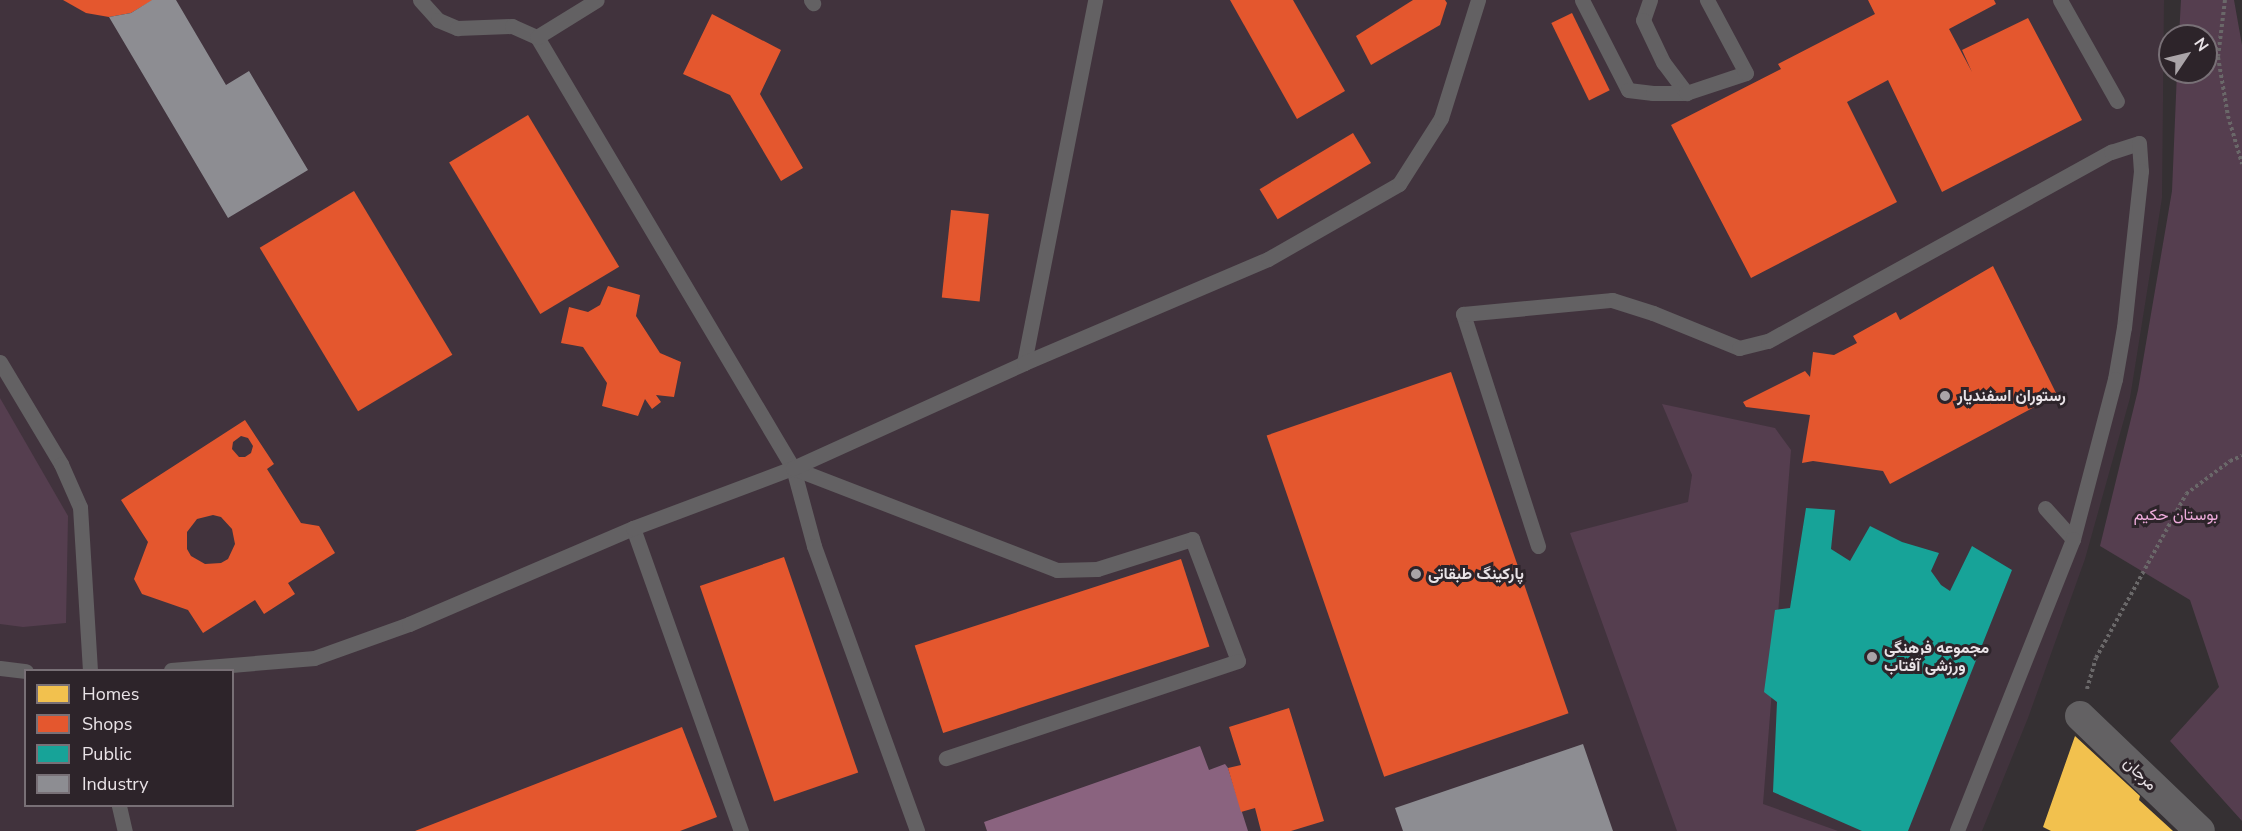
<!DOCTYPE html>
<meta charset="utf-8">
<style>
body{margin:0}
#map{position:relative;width:2242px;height:831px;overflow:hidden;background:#353033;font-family:"Nunito Sans",Vazirmatn,sans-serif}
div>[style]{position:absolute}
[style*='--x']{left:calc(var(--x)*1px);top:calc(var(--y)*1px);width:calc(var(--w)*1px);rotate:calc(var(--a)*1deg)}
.built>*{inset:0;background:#41333d}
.green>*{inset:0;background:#553e4f}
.water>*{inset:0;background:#8a637f}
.homes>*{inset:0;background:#f2c14e}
.shops>*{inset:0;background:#e4572e;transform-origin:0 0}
.public>*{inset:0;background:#17a398}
.industry>*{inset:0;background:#8d8d92}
.path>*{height:4px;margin-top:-2px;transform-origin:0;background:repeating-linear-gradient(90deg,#6a6869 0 3px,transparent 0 6px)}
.service>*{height:15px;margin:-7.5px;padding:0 7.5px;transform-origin:7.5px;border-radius:7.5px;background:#636163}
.minor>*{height:30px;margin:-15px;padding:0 15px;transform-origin:15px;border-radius:15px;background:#636163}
.dots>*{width:16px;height:16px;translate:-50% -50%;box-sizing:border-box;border:3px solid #2d242a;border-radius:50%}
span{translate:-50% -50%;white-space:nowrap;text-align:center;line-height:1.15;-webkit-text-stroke:6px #2d242a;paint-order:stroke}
.poi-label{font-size:16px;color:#e9e3e7;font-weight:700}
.left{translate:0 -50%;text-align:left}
.park-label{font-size:16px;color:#efacdc}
.street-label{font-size:16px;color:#e9e3e7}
.legend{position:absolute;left:24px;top:669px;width:210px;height:138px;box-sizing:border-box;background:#2d242a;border:2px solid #787076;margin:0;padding:8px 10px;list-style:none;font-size:18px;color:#e9e3e7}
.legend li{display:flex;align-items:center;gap:12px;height:30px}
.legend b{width:30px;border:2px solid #787076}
.north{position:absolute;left:2158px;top:24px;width:60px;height:60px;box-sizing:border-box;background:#2d242a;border:2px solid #787076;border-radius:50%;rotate:55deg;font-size:16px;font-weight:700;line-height:24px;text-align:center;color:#e9e3e7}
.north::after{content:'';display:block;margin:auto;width:21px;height:27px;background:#aaa4a8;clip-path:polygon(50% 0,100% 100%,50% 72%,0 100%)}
</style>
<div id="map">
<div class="built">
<div style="clip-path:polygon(evenodd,0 0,2164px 0,2162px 198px,2130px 398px,2085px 559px,2028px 718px,1982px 831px,0 831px,0 0,26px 670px,232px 670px,232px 806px,26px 806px,26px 670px)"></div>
</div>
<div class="green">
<div style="clip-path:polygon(2181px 0,2234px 0,2242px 45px,2242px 821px,2170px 741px,2219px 687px,2190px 600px,2100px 546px,2138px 390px,2172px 191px,2177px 72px,2206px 72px,2206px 36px,2179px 36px)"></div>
<div style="clip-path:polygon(0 398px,68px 516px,66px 623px,23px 627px,0 624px)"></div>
<div style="clip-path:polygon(1662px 404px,1775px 428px,1791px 450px,1763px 804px,1838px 831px,1677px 831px,1570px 533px,1688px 502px,1692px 475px)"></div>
</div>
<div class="water">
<div style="clip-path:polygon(1200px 746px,1209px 770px,1225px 764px,1228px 768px,1248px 831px,987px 831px,984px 822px)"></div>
</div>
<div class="homes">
<div style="clip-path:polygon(2075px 736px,2140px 796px,2139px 800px,2173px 831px,2051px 831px,2043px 827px)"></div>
</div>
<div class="shops">
<div style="clip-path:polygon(63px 0,153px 0,131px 13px,109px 17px,86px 13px)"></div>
<div style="clip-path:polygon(1230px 0,1293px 0,1345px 91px,1297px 119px)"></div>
<div style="clip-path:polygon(1413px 0,1445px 0,1447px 3px,1440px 25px,1371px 65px,1356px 36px)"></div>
<div style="clip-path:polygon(1868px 0,1994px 0,1996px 4px,1949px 29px,1972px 72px,1962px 50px,2028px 18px,2082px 120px,1942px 192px,1888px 80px,1847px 102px,1897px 202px,1751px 278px,1671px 125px,1781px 69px,1778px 64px,1875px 14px)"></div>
<div style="left:1572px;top:13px;width:86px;height:23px;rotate:64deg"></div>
<div style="clip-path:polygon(712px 14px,781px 50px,760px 94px,803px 168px,781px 181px,730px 95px,683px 74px)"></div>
<div style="left:528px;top:115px;width:177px;height:92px;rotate:59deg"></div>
<div style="left:1353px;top:133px;width:35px;height:109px;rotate:59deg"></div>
<div style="left:354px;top:191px;width:191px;height:110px;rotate:59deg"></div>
<div style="left:951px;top:210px;width:38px;height:88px;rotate:6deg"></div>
<div style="clip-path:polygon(1993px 266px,2057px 395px,1890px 484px,1883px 471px,1813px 461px,1802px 463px,1810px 415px,1746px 407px,1743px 402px,1805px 371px,1810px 377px,1813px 352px,1834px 355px,1857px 343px,1853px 336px,1896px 312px,1900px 320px)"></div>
<div style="clip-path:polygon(608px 286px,640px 295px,636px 316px,660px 353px,681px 362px,674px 397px,656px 395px,661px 402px,652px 409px,645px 399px,638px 416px,602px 406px,607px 383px,583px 347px,561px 343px,569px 307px,588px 312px,600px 305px)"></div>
<div style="left:1451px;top:372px;width:361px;height:195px;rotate:71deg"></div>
<div style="clip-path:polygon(evenodd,245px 420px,274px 464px,267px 469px,301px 523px,319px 526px,335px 553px,288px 583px,295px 594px,264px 614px,255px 600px,203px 633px,188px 610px,142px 594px,134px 579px,148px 542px,121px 500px,245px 420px,241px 436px,248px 438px,253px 446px,251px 453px,245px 457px,239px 457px,232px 449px,233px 442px,241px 436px,245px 420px,213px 515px,221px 517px,232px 529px,235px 544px,228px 559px,221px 563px,205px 564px,191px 556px,187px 549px,187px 532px,197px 519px,213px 515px)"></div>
<div style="left:784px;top:557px;width:228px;height:89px;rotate:71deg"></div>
<div style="left:1181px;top:559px;width:92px;height:280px;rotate:72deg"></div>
<div style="clip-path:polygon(1289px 708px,1324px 821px,1291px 831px,1261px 831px,1255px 808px,1241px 812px,1228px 768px,1241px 765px,1229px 727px)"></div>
<div style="clip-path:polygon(682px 727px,717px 817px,680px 831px,415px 831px)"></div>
</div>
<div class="public">
<div style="clip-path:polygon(1806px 508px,1835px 510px,1831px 549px,1850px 561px,1870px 526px,1902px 542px,1939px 553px,1931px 571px,1941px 585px,1950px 591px,1972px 546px,2012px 570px,1908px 831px,1862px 831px,1773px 792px,1777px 702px,1764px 692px,1775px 610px,1790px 608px)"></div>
</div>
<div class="industry">
<div style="clip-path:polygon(152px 0,176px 0,226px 85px,249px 71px,308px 170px,228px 218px,109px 17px,131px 13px)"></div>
<div style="clip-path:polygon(1583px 744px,1613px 831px,1403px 831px,1395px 808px)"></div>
</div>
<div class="path">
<div style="--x:2225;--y:0;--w:57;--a:97"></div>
<div style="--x:2218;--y:57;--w:60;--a:80.4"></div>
<div style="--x:2228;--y:116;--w:50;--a:73.7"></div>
<div style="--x:2087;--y:689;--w:32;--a:-74"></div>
<div style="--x:2096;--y:658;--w:187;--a:-61.2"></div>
<div style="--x:2186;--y:494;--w:55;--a:-36.9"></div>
<div style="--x:2230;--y:461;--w:13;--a:-23"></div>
</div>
<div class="service">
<div style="--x:420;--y:0;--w:27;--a:48"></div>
<div style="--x:438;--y:20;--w:21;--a:23"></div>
<div style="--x:457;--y:28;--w:55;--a:-2.1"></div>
<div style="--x:512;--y:26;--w:27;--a:24"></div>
<div style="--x:537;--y:37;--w:501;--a:59.29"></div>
<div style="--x:793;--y:468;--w:81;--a:74.9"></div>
<div style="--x:814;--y:546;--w:303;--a:70.1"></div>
<div style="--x:811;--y:0;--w:4;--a:56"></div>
<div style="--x:1582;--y:0;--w:101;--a:62.9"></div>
<div style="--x:1628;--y:90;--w:25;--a:7"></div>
<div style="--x:1653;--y:93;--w:33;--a:0"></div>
<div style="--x:1650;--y:0;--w:21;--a:109"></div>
<div style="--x:1643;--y:20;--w:47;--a:64.5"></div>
<div style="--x:1663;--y:62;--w:39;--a:53"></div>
<div style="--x:1686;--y:93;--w:63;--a:-18.4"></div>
<div style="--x:1746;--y:73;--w:83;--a:-118.1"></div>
<div style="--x:2060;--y:0;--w:116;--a:60.6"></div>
<div style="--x:537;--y:37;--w:70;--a:-31.7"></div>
<div style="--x:0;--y:362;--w:119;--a:59.1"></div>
<div style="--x:61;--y:464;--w:47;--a:66.2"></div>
<div style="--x:80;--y:507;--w:163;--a:86.5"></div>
<div style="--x:1024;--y:363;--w:370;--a:-78.9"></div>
<div style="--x:793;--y:468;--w:283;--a:21.1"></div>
<div style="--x:1057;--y:570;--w:40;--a:-1.4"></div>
<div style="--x:1097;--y:569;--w:100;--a:-17.5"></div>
<div style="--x:1192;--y:539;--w:130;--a:69.3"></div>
<div style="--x:1238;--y:661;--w:308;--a:161.6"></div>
<div style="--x:2045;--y:508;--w:42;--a:47.9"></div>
<div style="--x:633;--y:528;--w:322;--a:70.4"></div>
<div style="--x:1538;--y:546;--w:244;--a:-107.9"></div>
<div style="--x:1463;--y:314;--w:150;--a:-5.4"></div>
<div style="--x:1612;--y:300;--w:43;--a:17.6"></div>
<div style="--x:1653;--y:313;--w:93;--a:22.1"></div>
<div style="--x:1739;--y:348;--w:30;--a:-14"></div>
<div style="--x:1768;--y:341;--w:392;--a:-28.9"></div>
<div style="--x:2111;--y:152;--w:29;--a:-18"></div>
<div style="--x:2139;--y:143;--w:28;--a:86"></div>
<div style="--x:2141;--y:171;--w:157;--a:96.2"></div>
<div style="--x:2124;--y:327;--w:53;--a:99.8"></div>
<div style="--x:2115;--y:379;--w:165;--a:104.7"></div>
<div style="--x:2073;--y:539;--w:314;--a:111.7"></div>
<div style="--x:0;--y:668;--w:26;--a:7"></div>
<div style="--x:171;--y:670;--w:144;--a:-4.8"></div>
<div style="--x:314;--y:658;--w:101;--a:-19.7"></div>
<div style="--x:409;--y:624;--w:244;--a:-23.2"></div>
<div style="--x:633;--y:528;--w:171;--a:-20.6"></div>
<div style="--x:793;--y:468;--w:254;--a:-24.4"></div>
<div style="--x:1024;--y:363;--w:265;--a:-23.1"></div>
<div style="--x:1268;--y:259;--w:151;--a:-29.8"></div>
<div style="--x:1399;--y:184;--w:78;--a:-57.5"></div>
<div style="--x:1441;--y:118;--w:124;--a:-72.6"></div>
<div style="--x:119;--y:806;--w:26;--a:77"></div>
</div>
<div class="minor">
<div style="--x:2080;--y:716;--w:166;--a:43.8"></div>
</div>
<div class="dots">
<div style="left:1945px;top:396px;background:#aaa4a8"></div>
<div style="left:1416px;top:574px;background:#aaa4a8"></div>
<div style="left:1872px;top:657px;background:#aaa4a8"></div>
</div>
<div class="poi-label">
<span class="left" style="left:1957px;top:396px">رستوران اسفندیار</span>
<span class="left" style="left:1428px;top:574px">پارکینگ طبقاتی</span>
<span class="left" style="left:1884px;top:657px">مجموعه فرهنگی<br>ورزشی آفتاب</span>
</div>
<div class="park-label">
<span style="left:2176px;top:515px">بوستان حکیم</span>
</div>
<div class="street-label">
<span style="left:2140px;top:774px;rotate:44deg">مرجان</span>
</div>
<ul class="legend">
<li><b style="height:16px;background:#f2c14e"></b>Homes</li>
<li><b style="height:16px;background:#e4572e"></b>Shops</li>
<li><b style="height:16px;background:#17a398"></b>Public</li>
<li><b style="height:16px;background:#8d8d92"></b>Industry</li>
</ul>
<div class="north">N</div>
</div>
